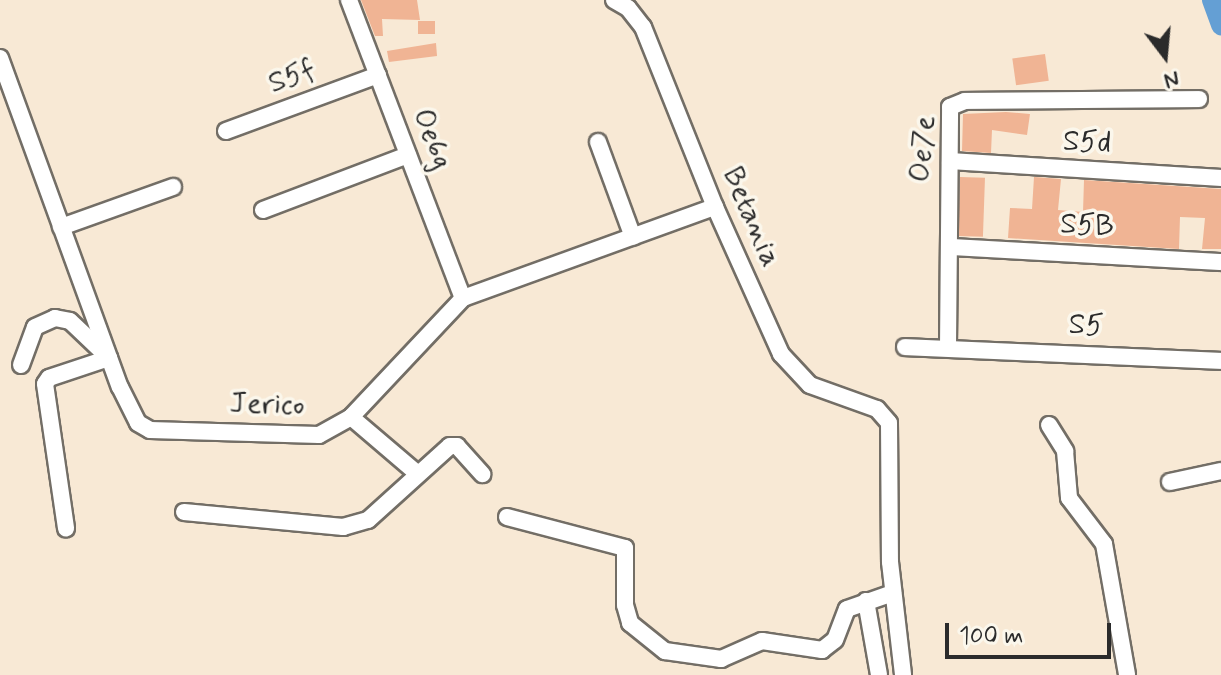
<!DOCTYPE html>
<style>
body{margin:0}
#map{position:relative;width:1221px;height:675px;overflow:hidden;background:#f8e9d5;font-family:Mynerve,sans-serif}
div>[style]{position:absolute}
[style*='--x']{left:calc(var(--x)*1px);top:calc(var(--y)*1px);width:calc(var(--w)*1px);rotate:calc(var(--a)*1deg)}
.river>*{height:20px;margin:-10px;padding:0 10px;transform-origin:10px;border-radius:10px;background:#649fd4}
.building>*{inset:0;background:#f0b494;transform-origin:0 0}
.roads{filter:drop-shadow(2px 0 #736e66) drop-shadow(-2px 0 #736e66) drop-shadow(0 2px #736e66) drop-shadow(0 -2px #736e66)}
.minor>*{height:16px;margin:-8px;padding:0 8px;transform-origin:8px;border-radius:8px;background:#fff}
span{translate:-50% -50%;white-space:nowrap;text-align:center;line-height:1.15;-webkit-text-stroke:7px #fbf7ec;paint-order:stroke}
.street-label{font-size:30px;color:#2b2b2b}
.north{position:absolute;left:1125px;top:16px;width:80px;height:80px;-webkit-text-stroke:6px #fbf7ec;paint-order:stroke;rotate:164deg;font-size:22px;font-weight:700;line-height:32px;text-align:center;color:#2b2b2b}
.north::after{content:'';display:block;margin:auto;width:28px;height:36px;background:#2b2b2b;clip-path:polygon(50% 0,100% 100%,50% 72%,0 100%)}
.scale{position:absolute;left:945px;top:623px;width:166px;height:36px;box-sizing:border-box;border:4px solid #2b2b2b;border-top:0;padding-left:10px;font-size:24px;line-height:28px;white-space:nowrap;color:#2b2b2b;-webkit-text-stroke:6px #fbf7ec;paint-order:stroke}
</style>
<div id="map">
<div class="river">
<div style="--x:1212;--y:0;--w:27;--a:70"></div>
</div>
<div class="building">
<div style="clip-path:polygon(361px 0,417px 0,420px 20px,382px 19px,383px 36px,375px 36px)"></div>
<div style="left:418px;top:21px;width:17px;height:13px"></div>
<div style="clip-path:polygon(436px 43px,437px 56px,389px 62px,387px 51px)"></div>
<div style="left:1045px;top:54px;width:27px;height:33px;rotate:82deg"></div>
<div style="clip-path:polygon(1006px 112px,1030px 114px,1027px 135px,992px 130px,991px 153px,962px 151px,963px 114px)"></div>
<div style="left:960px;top:177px;width:25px;height:59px;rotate:2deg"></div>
<div style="clip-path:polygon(1034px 177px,1061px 179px,1058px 210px,1083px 212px,1084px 180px,1221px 189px,1221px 249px,1202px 249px,1205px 218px,1180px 217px,1179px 249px,1008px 238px,1010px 208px,1032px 209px)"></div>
</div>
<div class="roads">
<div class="minor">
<div style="--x:349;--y:0;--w:319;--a:69.1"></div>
<div style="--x:614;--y:0;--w:16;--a:30"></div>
<div style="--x:628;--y:8;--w:24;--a:52"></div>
<div style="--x:643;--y:27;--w:194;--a:68.2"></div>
<div style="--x:715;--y:207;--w:161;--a:65.8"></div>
<div style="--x:781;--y:354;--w:42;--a:46.9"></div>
<div style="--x:810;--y:385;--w:71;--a:19.7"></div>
<div style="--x:877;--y:409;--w:18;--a:49"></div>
<div style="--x:889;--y:423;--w:139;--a:89.6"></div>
<div style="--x:890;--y:562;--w:114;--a:83.4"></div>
<div style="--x:0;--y:58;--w:350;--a:70"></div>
<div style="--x:120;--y:387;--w:40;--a:63.4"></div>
<div style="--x:138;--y:423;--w:14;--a:30"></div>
<div style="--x:150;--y:430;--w:169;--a:1.7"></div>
<div style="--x:319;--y:435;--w:37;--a:-29"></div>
<div style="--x:351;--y:417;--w:163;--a:-46.7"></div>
<div style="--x:463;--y:298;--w:268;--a:-19.9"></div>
<div style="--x:226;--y:131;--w:162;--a:-20.2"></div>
<div style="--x:598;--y:142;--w:101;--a:69.8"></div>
<div style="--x:950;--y:161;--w:272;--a:3.6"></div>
<div style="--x:263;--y:210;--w:155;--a:-20.8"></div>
<div style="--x:61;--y:227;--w:119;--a:-19.7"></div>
<div style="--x:951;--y:247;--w:270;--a:3.2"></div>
<div style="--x:905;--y:347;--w:316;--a:2.5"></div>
<div style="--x:948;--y:347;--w:240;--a:-89.5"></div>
<div style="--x:950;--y:107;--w:16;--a:-22"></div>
<div style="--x:965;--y:101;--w:234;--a:-0.5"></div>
<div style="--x:21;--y:365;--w:40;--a:-69.8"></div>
<div style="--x:35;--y:327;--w:22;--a:-24"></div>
<div style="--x:55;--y:318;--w:15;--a:11"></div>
<div style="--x:70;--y:321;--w:54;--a:43.5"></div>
<div style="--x:109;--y:358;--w:63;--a:161.6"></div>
<div style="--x:49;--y:378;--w:7;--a:124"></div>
<div style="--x:45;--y:384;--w:146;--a:81.7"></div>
<div style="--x:351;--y:417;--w:88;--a:40.4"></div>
<div style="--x:1049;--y:425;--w:31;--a:58"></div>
<div style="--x:1065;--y:451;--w:47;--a:85.1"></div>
<div style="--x:1069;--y:498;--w:58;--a:52.7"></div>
<div style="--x:1104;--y:544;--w:133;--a:80"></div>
<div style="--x:1170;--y:482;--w:52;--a:-12.2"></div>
<div style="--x:184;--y:512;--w:160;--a:5.4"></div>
<div style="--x:343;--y:527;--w:26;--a:-16"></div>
<div style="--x:368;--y:520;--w:110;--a:-42.1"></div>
<div style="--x:450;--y:446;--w:7;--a:0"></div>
<div style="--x:457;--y:446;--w:38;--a:48"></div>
<div style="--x:507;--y:517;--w:122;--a:14.7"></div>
<div style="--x:625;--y:548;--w:57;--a:90"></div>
<div style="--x:625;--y:605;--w:19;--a:74"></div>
<div style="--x:630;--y:623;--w:45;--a:38.7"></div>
<div style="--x:665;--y:651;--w:57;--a:8.1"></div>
<div style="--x:721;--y:659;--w:45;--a:-23.7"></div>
<div style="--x:762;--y:641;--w:61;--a:8.5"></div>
<div style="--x:822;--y:650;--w:16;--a:-38"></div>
<div style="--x:835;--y:640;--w:33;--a:-69"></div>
<div style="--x:847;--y:609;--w:49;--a:-19.2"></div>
<div style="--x:866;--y:601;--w:75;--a:80"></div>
</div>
</div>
<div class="street-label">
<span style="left:292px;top:77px;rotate:-20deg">S5f</span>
<span style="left:432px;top:139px;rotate:69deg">Oe6g</span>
<span style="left:1087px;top:143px;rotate:3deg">S5d</span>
<span style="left:923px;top:149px;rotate:-85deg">Oe7e</span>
<span style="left:751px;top:217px;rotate:67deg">Betania</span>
<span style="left:1087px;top:226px;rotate:3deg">S5B</span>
<span style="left:1086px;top:326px;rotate:3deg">S5</span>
<span style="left:267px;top:405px;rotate:2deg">Jerico</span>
</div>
<div class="north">N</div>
<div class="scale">100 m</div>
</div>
